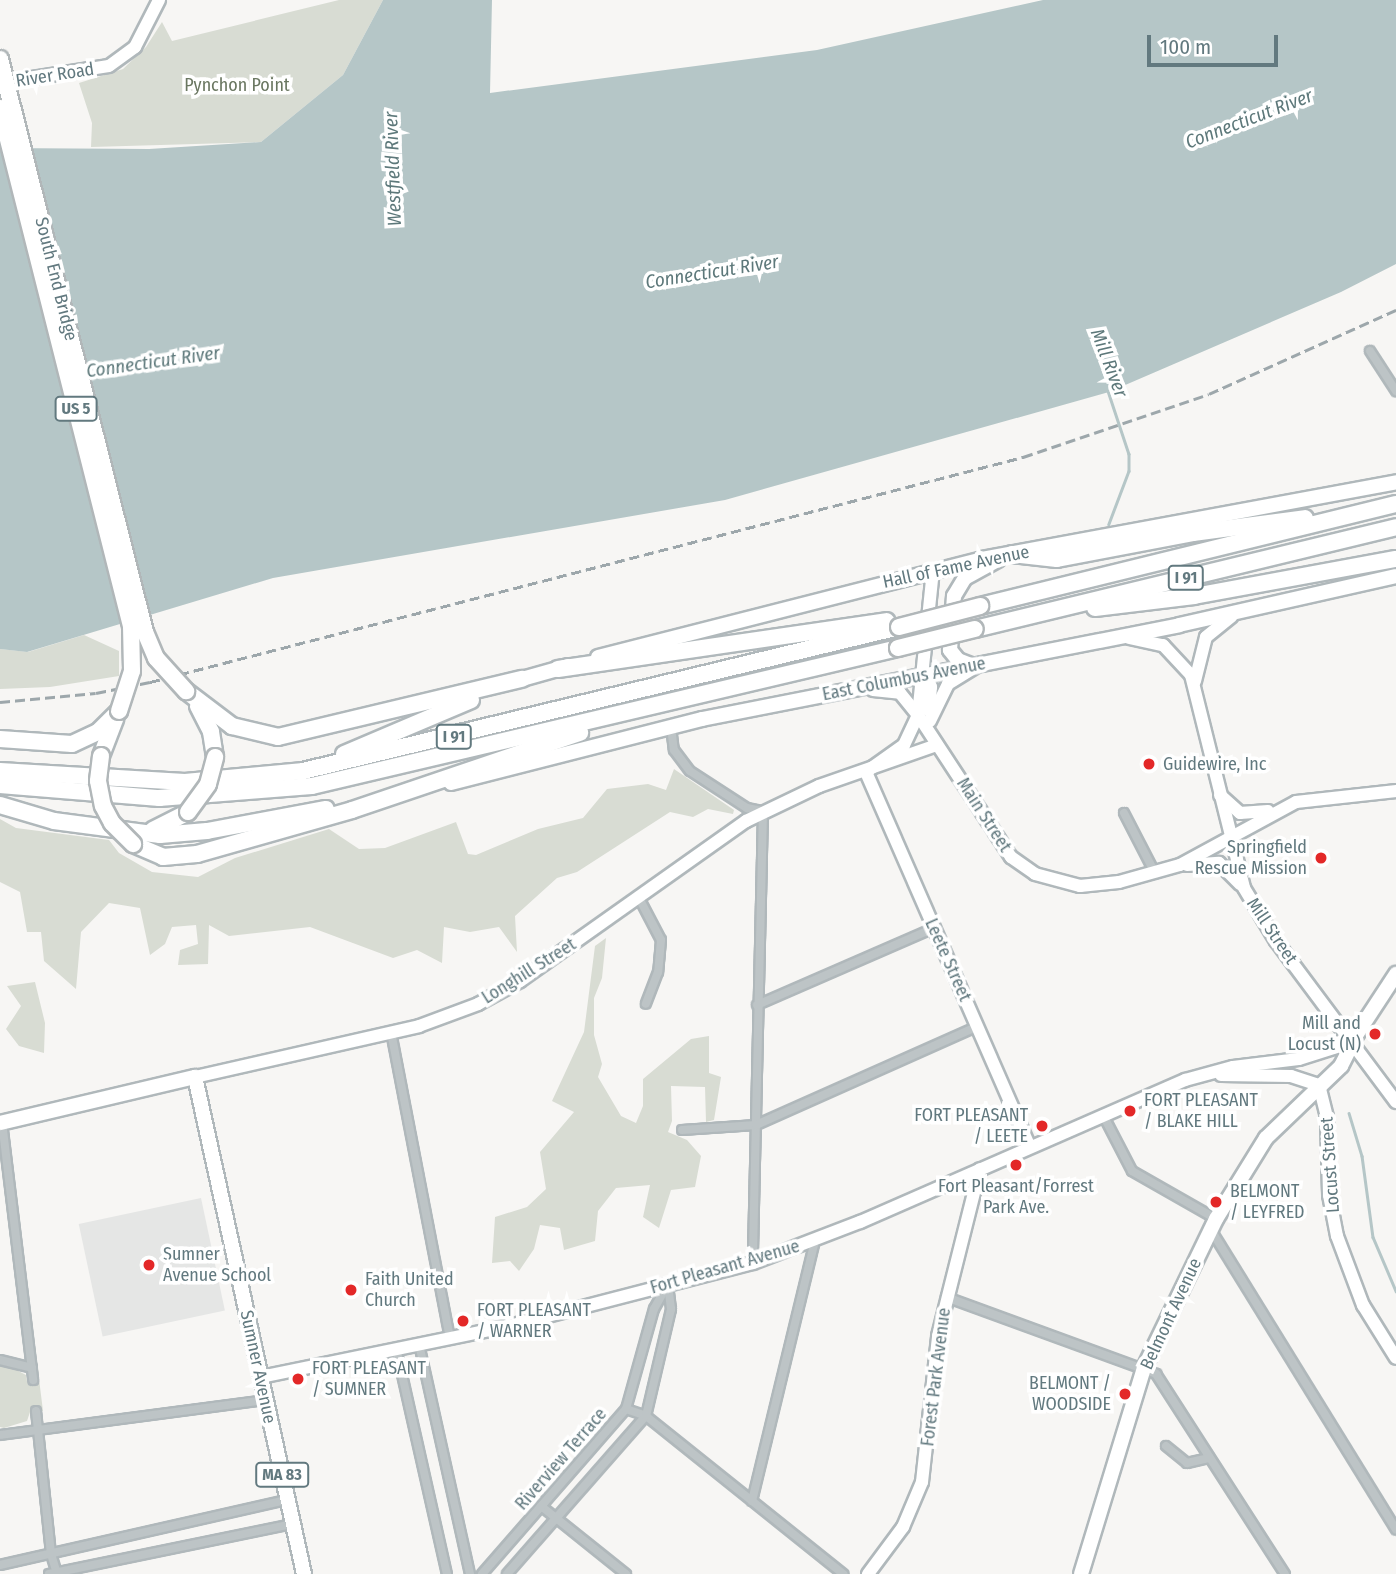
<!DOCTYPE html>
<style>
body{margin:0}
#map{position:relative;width:1396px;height:1574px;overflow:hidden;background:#f7f6f4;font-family:"Fira Sans Condensed",sans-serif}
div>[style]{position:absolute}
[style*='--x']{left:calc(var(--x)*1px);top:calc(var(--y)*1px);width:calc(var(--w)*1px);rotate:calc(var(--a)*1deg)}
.built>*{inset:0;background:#e5e6e5;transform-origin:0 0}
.green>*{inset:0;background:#d8dcd3}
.water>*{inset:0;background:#b5c6c7}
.stream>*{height:2.5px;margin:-1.25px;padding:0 1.25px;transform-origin:1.25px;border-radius:1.25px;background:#b5c6c7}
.roads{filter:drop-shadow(2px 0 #b0b8bb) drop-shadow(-2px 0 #b0b8bb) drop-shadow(0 2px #b0b8bb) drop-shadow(0 -2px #b0b8bb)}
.street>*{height:8px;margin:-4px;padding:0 4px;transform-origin:4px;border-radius:4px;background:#bdc4c6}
.secondary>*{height:12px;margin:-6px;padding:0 6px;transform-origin:6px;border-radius:6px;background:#fff}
.primary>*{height:14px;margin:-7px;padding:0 7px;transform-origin:7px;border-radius:7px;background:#fff}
.highway>*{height:16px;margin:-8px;padding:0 8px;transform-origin:8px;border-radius:8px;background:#fff}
.rail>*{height:2.5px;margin-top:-1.25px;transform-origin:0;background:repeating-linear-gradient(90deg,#9da7ab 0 10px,transparent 0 15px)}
.bridges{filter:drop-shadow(2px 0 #b1b7b9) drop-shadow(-2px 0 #b1b7b9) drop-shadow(0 2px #b1b7b9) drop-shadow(0 -2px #b1b7b9)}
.highway-bridge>*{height:16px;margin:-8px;padding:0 8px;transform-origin:8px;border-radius:8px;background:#fff}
.dots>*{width:19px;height:19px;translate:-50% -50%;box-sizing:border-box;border:4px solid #fff;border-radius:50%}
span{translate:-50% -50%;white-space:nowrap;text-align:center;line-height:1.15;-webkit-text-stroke:7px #fff;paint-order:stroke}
.shield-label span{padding:2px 5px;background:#fff;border:2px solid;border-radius:5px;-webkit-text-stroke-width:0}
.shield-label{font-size:16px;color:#62797f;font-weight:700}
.street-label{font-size:18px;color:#62797f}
.park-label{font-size:18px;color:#6a7761}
.poi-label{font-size:18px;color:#62797f}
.left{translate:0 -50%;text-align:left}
.right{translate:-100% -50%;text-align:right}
.water-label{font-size:19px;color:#5d787a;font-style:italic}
.scale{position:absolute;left:1147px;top:35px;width:131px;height:32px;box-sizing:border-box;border:4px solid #62797f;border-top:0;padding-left:9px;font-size:21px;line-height:24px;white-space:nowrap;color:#62797f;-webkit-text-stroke:5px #fff;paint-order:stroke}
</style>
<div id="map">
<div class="built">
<div style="left:201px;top:1198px;width:115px;height:125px;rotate:78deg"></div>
</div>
<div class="green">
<div style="clip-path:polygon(339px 0,383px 0,343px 75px,261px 142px,91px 147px,92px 123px,79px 83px,123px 69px,146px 47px,162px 22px,172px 41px)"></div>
<div style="clip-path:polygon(84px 635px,119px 651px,119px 676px,50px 687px,0 689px,0 649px,28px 652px)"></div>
<div style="clip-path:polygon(674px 769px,734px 810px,733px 814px,708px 809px,693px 817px,670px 812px,577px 872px,557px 878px,515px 916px,517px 952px,499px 927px,470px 932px,444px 927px,442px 963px,417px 950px,393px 958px,310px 927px,229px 936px,209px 925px,208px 964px,178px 965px,180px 950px,198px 944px,196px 925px,172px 927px,165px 944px,150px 955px,140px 908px,109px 903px,81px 932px,76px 989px,44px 961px,41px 932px,27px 932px,20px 892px,0 882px,0 819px,16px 828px,109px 840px,119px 853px,152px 872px,198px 877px,235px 858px,329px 829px,359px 849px,385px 848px,456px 822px,468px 854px,476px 855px,538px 829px,583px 818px,607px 789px,648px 784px,666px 790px)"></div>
<div style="clip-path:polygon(606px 938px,602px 978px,594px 998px,594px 1035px,602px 1064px,598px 1077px,621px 1116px,636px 1123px,643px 1106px,643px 1079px,691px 1039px,709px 1036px,709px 1073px,721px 1077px,714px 1120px,706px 1122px,705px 1087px,671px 1086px,672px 1121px,668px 1132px,687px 1140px,701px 1156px,695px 1187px,671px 1190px,659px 1228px,643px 1217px,650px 1185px,616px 1188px,598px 1211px,595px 1241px,564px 1250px,560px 1228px,540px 1225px,534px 1249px,519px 1271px,510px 1261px,492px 1263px,495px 1217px,527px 1207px,546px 1189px,540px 1152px,574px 1112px,552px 1101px,584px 1032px,595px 946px)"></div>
<div style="clip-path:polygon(35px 982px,45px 1023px,44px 1053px,19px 1046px,6px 1029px,21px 1006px,7px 986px)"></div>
<div style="clip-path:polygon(7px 1365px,26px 1375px,27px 1381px,39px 1379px,43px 1411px,30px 1412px,27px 1421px,4px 1428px,0 1427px,0 1366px)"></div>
</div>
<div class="water">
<div style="clip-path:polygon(383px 0,492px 0,490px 93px,817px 50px,1043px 0,1396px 0,1396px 264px,1341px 292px,1109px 392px,725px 500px,273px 578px,27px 652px,0 649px,0 148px,149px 149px,261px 142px,343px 75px)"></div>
</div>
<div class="stream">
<div style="--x:1108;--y:391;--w:66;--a:71.6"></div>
<div style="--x:1129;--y:454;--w:17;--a:90"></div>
<div style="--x:1129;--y:471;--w:57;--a:110.7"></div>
<div style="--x:1349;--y:1113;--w:45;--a:73.2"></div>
<div style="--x:1362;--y:1156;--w:82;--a:82.3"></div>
<div style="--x:1373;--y:1237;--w:59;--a:66.9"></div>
</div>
<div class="roads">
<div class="street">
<div style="--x:1370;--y:351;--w:48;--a:57"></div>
<div style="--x:671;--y:727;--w:23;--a:83"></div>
<div style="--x:674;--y:750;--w:26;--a:53"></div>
<div style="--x:690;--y:771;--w:68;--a:33"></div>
<div style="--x:747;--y:808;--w:16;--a:11"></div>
<div style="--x:763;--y:811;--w:452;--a:91.3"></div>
<div style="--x:1124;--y:813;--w:68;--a:62.7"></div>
<div style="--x:639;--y:898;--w:47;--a:62.4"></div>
<div style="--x:661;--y:940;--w:32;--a:95"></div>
<div style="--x:658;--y:972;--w:34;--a:111"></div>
<div style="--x:757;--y:1005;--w:193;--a:-23.5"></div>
<div style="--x:391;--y:1032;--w:312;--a:79.1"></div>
<div style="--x:1103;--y:1115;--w:63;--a:62.6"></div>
<div style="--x:1132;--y:1171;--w:97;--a:29.7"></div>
<div style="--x:2;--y:1122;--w:260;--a:83.1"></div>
<div style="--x:682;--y:1130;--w:74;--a:-3.9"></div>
<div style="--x:756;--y:1125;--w:243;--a:-24"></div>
<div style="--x:1211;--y:1230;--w:352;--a:58.3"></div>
<div style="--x:946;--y:1297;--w:224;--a:20.1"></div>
<div style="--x:1156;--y:1374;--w:238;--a:57.2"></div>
<div style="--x:419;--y:1344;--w:236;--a:77.5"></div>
<div style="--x:396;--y:1348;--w:232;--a:77.3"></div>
<div style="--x:0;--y:1360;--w:33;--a:14"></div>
<div style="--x:626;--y:1409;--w:21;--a:19"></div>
<div style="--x:646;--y:1416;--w:253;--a:38.7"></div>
<div style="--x:36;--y:1411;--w:144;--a:84"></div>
<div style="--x:51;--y:1554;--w:21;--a:73"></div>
<div style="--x:0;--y:1435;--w:267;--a:-7.5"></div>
<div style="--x:1166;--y:1446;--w:27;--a:39"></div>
<div style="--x:1187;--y:1463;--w:23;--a:-13"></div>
<div style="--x:752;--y:1501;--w:268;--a:-76.4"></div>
<div style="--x:541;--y:1506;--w:109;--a:38.7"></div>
<div style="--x:0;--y:1565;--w:294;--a:-12.8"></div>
<div style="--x:49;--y:1574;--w:249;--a:-11.6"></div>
<div style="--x:482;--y:1574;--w:219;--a:-48.9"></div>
<div style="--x:626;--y:1409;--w:104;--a:-74.4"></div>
<div style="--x:654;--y:1309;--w:29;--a:-61"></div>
<div style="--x:507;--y:1574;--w:210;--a:-48.7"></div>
<div style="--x:646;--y:1416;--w:110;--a:-76.8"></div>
<div style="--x:671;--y:1309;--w:25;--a:-97"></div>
</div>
<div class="secondary">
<div style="--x:0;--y:83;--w:110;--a:-8.9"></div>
<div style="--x:109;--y:66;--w:32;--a:-36"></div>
<div style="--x:135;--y:47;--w:53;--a:-62.9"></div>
<div style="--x:933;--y:570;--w:146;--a:95.9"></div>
<div style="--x:918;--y:715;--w:170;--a:56.8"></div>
<div style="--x:1011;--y:857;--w:29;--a:35"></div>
<div style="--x:1035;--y:874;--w:47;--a:14.9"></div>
<div style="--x:1080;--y:886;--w:39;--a:-6"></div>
<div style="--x:1119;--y:882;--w:63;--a:-15.6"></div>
<div style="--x:1180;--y:865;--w:132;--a:-28.5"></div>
<div style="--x:1296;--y:802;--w:101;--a:-6.3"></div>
<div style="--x:1129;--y:638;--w:35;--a:12"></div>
<div style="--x:1163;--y:645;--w:41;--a:47"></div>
<div style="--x:1191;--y:675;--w:219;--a:76"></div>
<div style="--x:1244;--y:888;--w:62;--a:58.9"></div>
<div style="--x:1276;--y:941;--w:201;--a:53.3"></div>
<div style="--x:926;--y:675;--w:13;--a:67"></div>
<div style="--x:931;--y:687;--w:24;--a:95"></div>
<div style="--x:1195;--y:681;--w:45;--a:-76"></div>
<div style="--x:1206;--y:637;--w:33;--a:-39"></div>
<div style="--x:873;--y:690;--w:27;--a:6"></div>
<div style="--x:900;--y:693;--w:28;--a:51"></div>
<div style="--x:918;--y:715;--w:33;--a:115"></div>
<div style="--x:904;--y:745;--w:47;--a:144.6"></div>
<div style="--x:866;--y:772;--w:409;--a:66.4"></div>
<div style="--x:930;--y:721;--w:41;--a:-64.1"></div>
<div style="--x:948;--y:684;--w:32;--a:-32"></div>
<div style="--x:1220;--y:795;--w:27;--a:42"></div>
<div style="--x:1240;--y:813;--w:28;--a:-4"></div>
<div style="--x:1187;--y:865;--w:32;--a:-4"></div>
<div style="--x:1219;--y:863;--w:30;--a:45"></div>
<div style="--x:1221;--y:1075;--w:70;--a:0.8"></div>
<div style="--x:1291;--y:1076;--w:29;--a:18"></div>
<div style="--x:1319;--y:1085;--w:33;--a:76"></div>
<div style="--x:1327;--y:1117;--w:78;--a:88.5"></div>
<div style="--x:1329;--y:1195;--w:42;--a:79"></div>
<div style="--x:1337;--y:1236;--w:74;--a:69.4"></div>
<div style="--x:1363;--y:1305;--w:62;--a:58.1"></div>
<div style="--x:195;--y:1077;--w:230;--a:-12.8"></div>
<div style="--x:419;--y:1026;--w:63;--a:-20.4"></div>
<div style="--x:478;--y:1004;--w:48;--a:-28.7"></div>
<div style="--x:520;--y:981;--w:277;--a:-35.3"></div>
<div style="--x:746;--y:821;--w:81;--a:-25.6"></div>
<div style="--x:819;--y:786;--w:125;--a:-19.2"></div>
<div style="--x:261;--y:1377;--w:253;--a:-11.6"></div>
<div style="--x:509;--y:1326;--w:252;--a:-14.5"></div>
<div style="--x:753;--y:1263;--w:115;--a:-21"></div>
<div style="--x:860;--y:1222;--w:355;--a:-23.6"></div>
<div style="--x:1185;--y:1080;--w:50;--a:-15.2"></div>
<div style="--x:1233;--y:1067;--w:66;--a:-6.9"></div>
<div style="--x:1299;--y:1059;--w:57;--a:-17.5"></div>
<div style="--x:868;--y:1574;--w:59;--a:-53.3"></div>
<div style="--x:903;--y:1527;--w:49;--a:-67.1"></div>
<div style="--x:922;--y:1482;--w:147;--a:-83.7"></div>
<div style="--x:938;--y:1336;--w:172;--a:-75.9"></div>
</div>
<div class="primary">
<div style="--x:598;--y:657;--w:396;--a:-14.3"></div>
<div style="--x:982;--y:559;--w:421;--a:-10.5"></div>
<div style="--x:971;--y:665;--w:14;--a:-159"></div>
<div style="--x:958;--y:660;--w:13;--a:-129"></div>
<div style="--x:950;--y:650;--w:54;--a:-85.8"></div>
<div style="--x:954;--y:596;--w:21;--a:-59"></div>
<div style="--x:965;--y:578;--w:38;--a:-29"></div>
<div style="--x:522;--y:679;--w:48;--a:-15.8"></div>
<div style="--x:451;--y:783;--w:259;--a:-14.3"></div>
<div style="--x:702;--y:719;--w:486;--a:-11.1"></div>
<div style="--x:1179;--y:625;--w:222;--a:-12.7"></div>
<div style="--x:1347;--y:1049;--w:90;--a:-56.8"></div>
<div style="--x:0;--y:1123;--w:200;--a:-13.3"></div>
<div style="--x:195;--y:1077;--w:509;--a:77.63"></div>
<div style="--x:1081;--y:1574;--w:215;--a:-73"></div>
<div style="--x:1144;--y:1368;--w:165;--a:-64.2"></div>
<div style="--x:1216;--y:1219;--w:95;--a:-58.3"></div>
<div style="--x:1266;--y:1138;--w:104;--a:-43.8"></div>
<div style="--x:1341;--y:1066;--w:27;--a:-63"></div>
</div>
<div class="highway">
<div style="--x:1012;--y:554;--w:45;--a:6.3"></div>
<div style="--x:1057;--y:559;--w:138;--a:-10.8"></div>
<div style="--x:1193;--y:533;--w:113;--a:-7.6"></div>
<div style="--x:980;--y:606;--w:428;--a:-13.8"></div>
<div style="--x:1095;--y:608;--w:100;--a:-6.9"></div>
<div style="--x:1194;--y:596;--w:205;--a:-10.4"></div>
<div style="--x:975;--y:629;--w:433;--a:-13.6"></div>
<div style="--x:558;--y:669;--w:332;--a:-8.3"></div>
<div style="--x:186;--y:691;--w:58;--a:37.3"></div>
<div style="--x:232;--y:726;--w:47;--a:13.4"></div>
<div style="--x:278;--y:737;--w:251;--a:-13.4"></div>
<div style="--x:198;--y:706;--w:29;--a:63"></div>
<div style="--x:211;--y:732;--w:25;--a:81"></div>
<div style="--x:0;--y:739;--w:72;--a:4"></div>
<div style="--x:72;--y:744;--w:29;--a:-25"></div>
<div style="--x:98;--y:732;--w:30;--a:-45"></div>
<div style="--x:344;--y:754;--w:138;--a:-23"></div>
<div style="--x:101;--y:756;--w:40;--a:-69"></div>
<div style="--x:0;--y:771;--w:185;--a:3.4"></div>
<div style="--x:185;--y:782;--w:119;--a:-5.3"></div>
<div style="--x:303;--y:771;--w:613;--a:-13.58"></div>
<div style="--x:0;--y:785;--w:160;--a:4.7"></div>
<div style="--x:159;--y:798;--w:153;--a:-4.5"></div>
<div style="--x:312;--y:786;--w:602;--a:-13.25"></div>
<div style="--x:0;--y:805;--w:56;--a:16.5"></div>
<div style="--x:54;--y:821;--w:107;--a:7.5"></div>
<div style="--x:160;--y:835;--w:47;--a:-4.9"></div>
<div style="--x:207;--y:831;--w:121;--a:-10.5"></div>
<div style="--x:153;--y:830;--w:39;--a:-27"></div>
<div style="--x:133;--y:844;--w:33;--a:23"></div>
<div style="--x:163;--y:857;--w:34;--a:-5"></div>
<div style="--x:197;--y:854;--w:161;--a:-15.8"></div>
<div style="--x:352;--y:810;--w:241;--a:-18.7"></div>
</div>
</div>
<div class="rail">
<div style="--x:0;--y:702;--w:96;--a:-5.4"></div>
<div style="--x:96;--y:693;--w:55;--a:-11.5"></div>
<div style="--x:150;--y:682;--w:902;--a:-14.45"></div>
<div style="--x:1023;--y:457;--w:196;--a:-18.7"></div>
<div style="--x:1209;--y:394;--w:205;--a:-24.2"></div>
</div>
<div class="bridges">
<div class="highway-bridge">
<div style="--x:0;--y:59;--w:591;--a:75.8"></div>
<div style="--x:145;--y:632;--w:28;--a:67"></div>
<div style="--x:156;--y:658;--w:45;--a:47.7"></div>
<div style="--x:0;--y:108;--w:534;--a:75.81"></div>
<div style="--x:131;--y:626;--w:45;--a:88.7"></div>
<div style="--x:132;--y:671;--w:42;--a:108"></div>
<div style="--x:899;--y:627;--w:84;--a:-14.5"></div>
<div style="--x:898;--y:648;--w:79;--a:-13.9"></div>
<div style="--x:101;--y:756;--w:25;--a:97"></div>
<div style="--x:98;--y:781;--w:25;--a:79"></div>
<div style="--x:103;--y:806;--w:19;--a:62"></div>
<div style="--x:112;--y:823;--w:30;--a:45"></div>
<div style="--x:188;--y:812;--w:34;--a:-54"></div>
<div style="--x:208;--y:784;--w:28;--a:-75"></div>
</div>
</div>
<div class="dots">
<div style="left:1149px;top:764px;background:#e32828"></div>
<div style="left:1321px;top:858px;background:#e32828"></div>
<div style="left:1375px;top:1034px;background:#e32828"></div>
<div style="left:1130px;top:1111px;background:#e32828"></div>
<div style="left:1042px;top:1126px;background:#e32828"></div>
<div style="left:1016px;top:1165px;background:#e32828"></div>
<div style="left:1216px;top:1202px;background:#e32828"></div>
<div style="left:149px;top:1265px;background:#e32828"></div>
<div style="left:351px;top:1290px;background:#e32828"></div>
<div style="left:463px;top:1321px;background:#e32828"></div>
<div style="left:298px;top:1379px;background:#e32828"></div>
<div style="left:1125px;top:1394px;background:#e32828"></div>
</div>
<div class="shield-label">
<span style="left:76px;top:409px">US 5</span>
<span style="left:1186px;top:578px">I 91</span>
<span style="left:454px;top:737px">I 91</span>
<span style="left:282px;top:1475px">MA 83</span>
</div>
<div class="street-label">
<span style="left:55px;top:75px;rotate:-9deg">River Road</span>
<span style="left:56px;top:279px;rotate:76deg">South End Bridge</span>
<span style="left:956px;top:567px;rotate:-12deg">Hall of Fame Avenue</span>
<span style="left:904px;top:679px;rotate:-11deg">East Columbus Avenue</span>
<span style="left:984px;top:815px;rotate:57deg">Main Street</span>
<span style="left:1272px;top:931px;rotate:56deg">Mill Street</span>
<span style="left:948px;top:960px;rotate:66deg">Leete Street</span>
<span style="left:529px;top:971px;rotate:-32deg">Longhill Street</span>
<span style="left:1330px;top:1165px;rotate:-94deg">Locust Street</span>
<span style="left:725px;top:1267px;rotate:-16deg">Fort Pleasant Avenue</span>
<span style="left:1171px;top:1314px;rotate:-65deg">Belmont Avenue</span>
<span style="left:258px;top:1367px;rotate:78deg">Sumner Avenue</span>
<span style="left:936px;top:1377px;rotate:-83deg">Forest Park Avenue</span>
<span style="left:561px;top:1459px;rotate:-49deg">Riverview Terrace</span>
</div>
<div class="park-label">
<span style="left:237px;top:85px">Pynchon Point</span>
</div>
<div class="poi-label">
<span class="left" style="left:1163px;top:764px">Guidewire, Inc</span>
<span class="right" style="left:1307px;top:858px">Springfield<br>Rescue Mission</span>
<span class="right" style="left:1361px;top:1034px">Mill and<br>Locust (N)</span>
<span class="left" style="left:1144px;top:1111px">FORT PLEASANT<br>/ BLAKE HILL</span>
<span class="right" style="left:1028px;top:1126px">FORT PLEASANT<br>/ LEETE</span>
<span style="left:1016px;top:1197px">Fort Pleasant/Forrest<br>Park Ave.</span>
<span class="left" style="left:1230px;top:1202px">BELMONT<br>/ LEYFRED</span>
<span class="left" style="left:163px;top:1265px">Sumner<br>Avenue School</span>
<span class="left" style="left:365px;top:1290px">Faith United<br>Church</span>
<span class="left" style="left:477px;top:1321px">FORT PLEASANT<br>/ WARNER</span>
<span class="left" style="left:312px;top:1379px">FORT PLEASANT<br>/ SUMNER</span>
<span class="right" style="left:1111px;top:1394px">BELMONT /<br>WOODSIDE</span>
</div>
<div class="water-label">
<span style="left:1249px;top:119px;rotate:-21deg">Connecticut River</span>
<span style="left:393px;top:169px;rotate:-92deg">Westfield River</span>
<span style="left:712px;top:272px;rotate:-9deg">Connecticut River</span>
<span style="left:153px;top:362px;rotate:-8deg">Connecticut River</span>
<span style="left:1109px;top:363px;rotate:69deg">Mill River</span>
</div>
<div class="scale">100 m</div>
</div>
